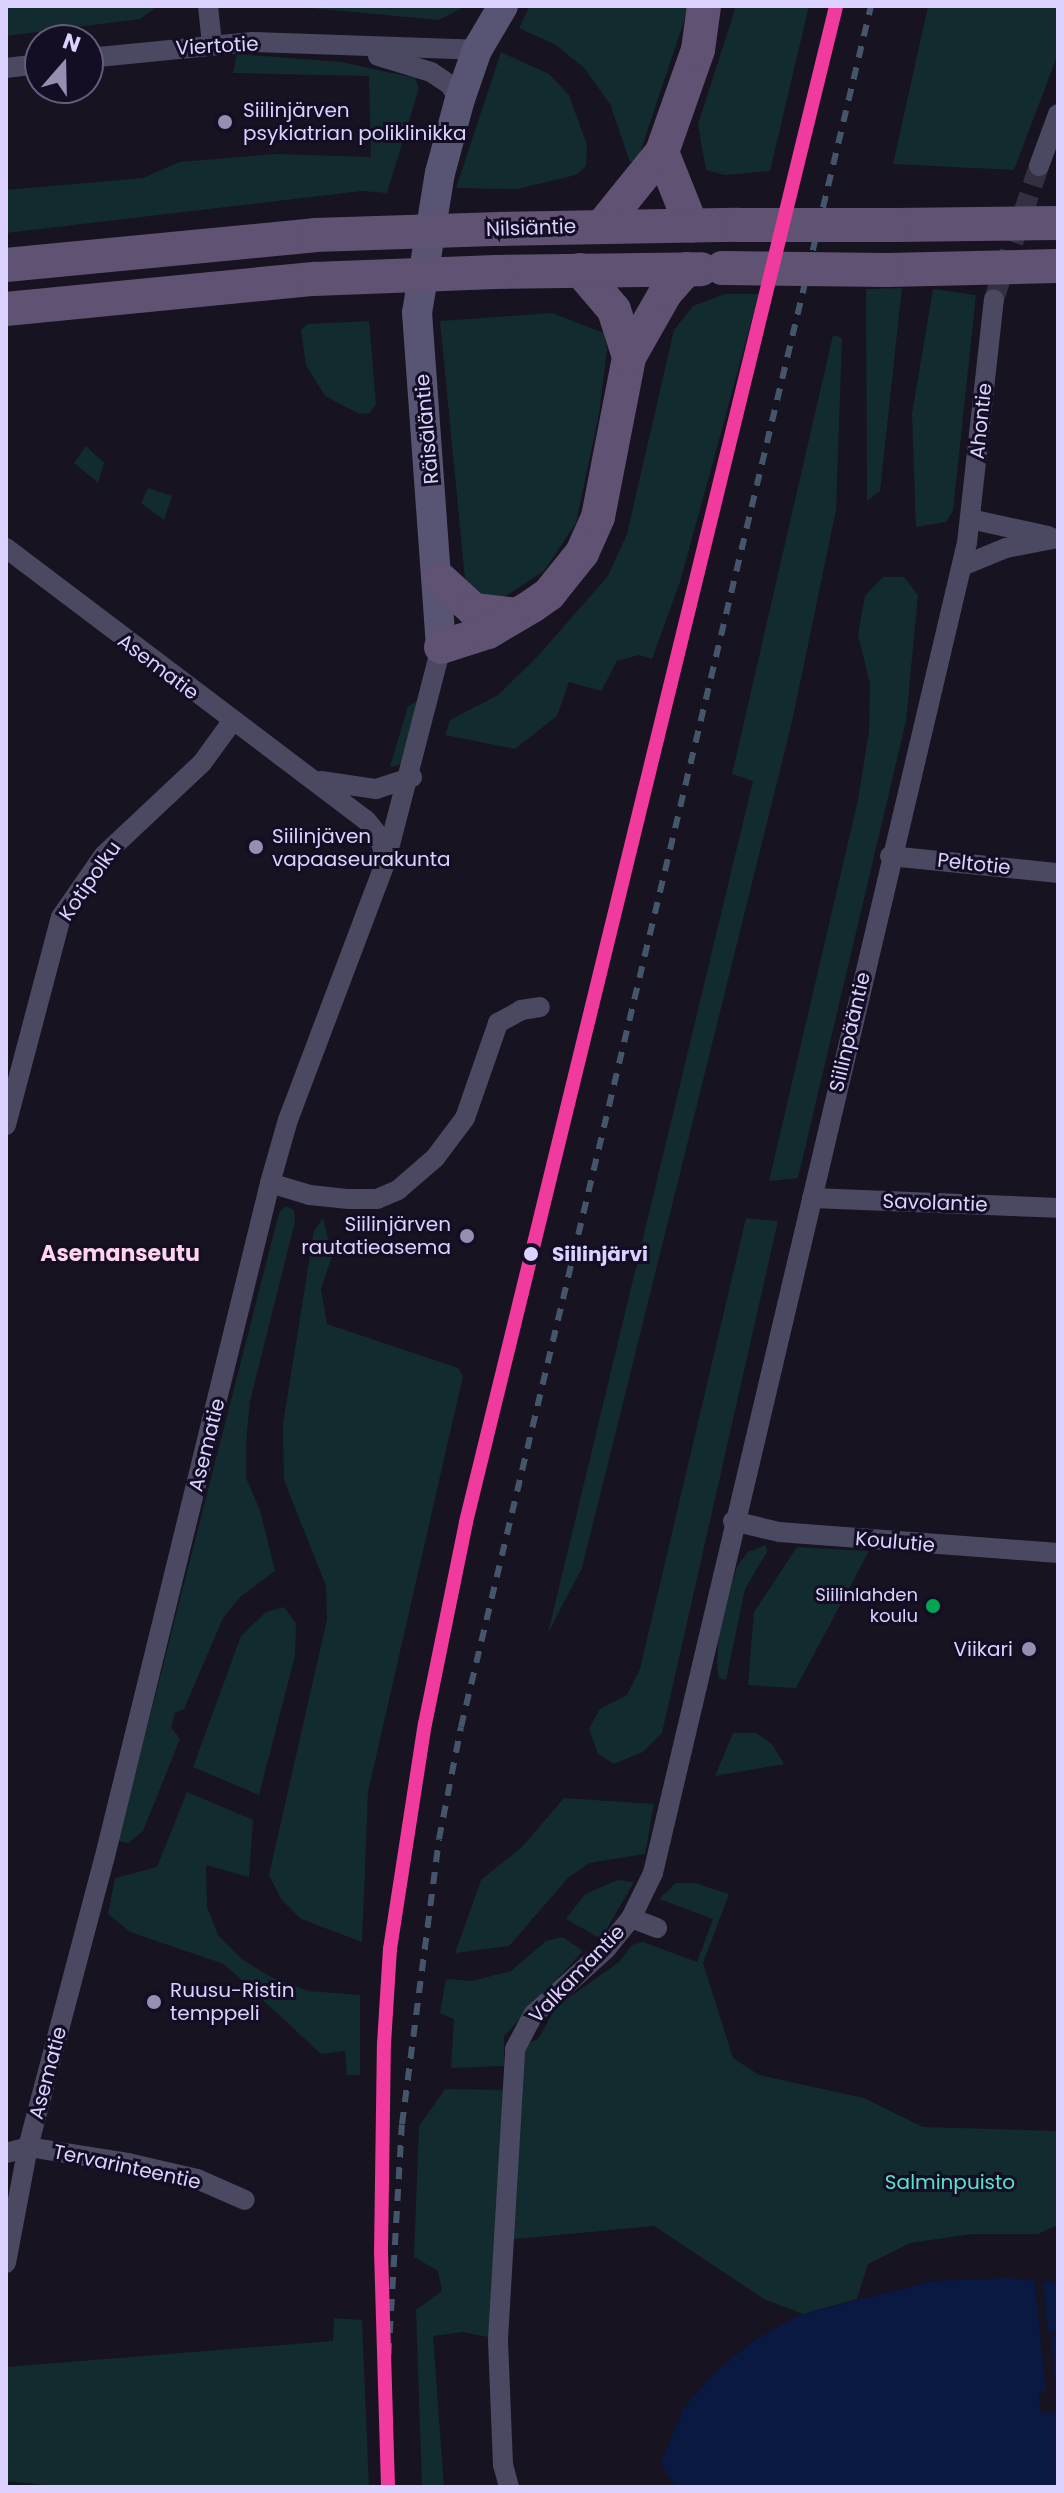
<!DOCTYPE html>
<meta charset="utf-8">
<style>
body{margin:0}
#map{position:relative;width:1064px;height:2493px;overflow:hidden;background:#171320;font-family:Poppins,sans-serif}
div>[style]{position:absolute}
[style*='--x']{left:calc(var(--x)*1px);top:calc(var(--y)*1px);width:calc(var(--w)*1px);rotate:calc(var(--a)*1deg)}
.green>*{inset:0;background:#122b2e}
.water>*{inset:0;background:#091941}
.pier>*{inset:0;background:#171320}
.street-tunnel>*{height:20px;margin-top:-10px;transform-origin:0;background:repeating-linear-gradient(90deg,#343041 0 20px,transparent 0 30px)}
.street>*{height:20px;margin:-10px;padding:0 10px;transform-origin:10px;border-radius:10px;background:#4b4861}
.secondary>*{height:30px;margin:-15px;padding:0 15px;transform-origin:15px;border-radius:15px;background:#585473}
.primary>*{height:34px;margin:-17px;padding:0 17px;transform-origin:17px;border-radius:17px;background:#605272}
.rail>*{height:6px;margin-top:-3px;transform-origin:0;background:repeating-linear-gradient(90deg,#44566b 0 12px,transparent 0 22px)}
.primary-bridge>*{height:34px;margin:-17px;padding:0 17px;transform-origin:17px;border-radius:17px;background:#605272}
.rail-1>*{height:14px;margin:-7px;padding:0 7px;transform-origin:7px;border-radius:7px;background:#f13a9d}
.dots>*{width:22px;height:22px;translate:-50% -50%;box-sizing:border-box;border:4px solid #140e25;border-radius:50%}
span{translate:-50% -50%;white-space:nowrap;text-align:center;line-height:1.15;-webkit-text-stroke:6px #140e25;paint-order:stroke}
.bus-label{font-size:18px;color:#dbd2ff}
.right{translate:-100% -50%;text-align:right}
.street-label{font-size:20px;color:#dbd2ff}
.poi-label{font-size:20px;color:#dbd2ff}
.left{translate:0 -50%;text-align:left}
.stop-label{font-size:20px;color:#dbd2ff;font-weight:700}
.park-label{font-size:20px;color:#5ae4cb}
.neighbourhood-label{font-size:22px;color:#ffd4ec;font-weight:700}
.frame{position:absolute;inset:0;border:8px solid #dbd2ff;pointer-events:none}
.north{position:absolute;left:24px;top:24px;width:80px;height:80px;box-sizing:border-box;background:#140e25;border:2px solid #645c7c;border-radius:50%;rotate:20deg;font-size:22px;font-weight:700;line-height:32px;text-align:center;color:#dbd2ff}
.north::after{content:'';display:block;margin:auto;width:28px;height:36px;background:#968fb1;clip-path:polygon(50% 0,100% 100%,50% 72%,0 100%)}
</style>
<div id="map">
<div class="green">
<div style="clip-path:polygon(6px 6px,158px 6px,140px 19px,6px 36px)"></div>
<div style="clip-path:polygon(289px 6px,466px 6px,439px 20px)"></div>
<div style="clip-path:polygon(530px 6px,689px 6px,638px 159px,630px 162px,610px 104px,584px 68px,556px 45px,519px 28px)"></div>
<div style="clip-path:polygon(736px 6px,809px 6px,770px 171px,725px 175px,706px 170px,698px 124px)"></div>
<div style="clip-path:polygon(928px 6px,1058px 6px,1058px 54px,1014px 170px,893px 164px)"></div>
<div style="clip-path:polygon(501px 52px,549px 74px,569px 95px,587px 145px,586px 166px,576px 175px,517px 189px,456px 188px)"></div>
<div style="clip-path:polygon(237px 54px,341px 62px,415px 78px,419px 88px,387px 193px,362px 191px,6px 233px,6px 190px,143px 178px,179px 162px,276px 154px,371px 157px,369px 76px,233px 73px)"></div>
<div style="clip-path:polygon(902px 288px,880px 491px,867px 501px,866px 289px)"></div>
<div style="clip-path:polygon(933px 289px,976px 295px,953px 511px,946px 522px,916px 527px,912px 414px)"></div>
<div style="clip-path:polygon(725px 294px,759px 294px,680px 582px,652px 659px,639px 655px,617px 661px,601px 691px,569px 682px,557px 716px,515px 749px,445px 735px,450px 720px,498px 695px,537px 657px,608px 576px,627px 534px,674px 330px,693px 306px)"></div>
<div style="clip-path:polygon(552px 313px,604px 333px,607px 350px,599px 414px,576px 523px,544px 571px,506px 596px,487px 598px,465px 579px,440px 321px)"></div>
<div style="clip-path:polygon(369px 321px,376px 404px,370px 413px,359px 414px,325px 396px,306px 365px,301px 330px,307px 324px)"></div>
<div style="clip-path:polygon(833px 335px,842px 338px,836px 510px,792px 722px,582px 1568px,548px 1633px,753px 781px,732px 774px)"></div>
<div style="clip-path:polygon(86px 446px,104px 463px,98px 483px,74px 463px)"></div>
<div style="clip-path:polygon(148px 488px,172px 496px,164px 520px,141px 503px)"></div>
<div style="clip-path:polygon(883px 577px,904px 577px,918px 595px,906px 721px,798px 1178px,769px 1181px,858px 800px,869px 731px,870px 684px,858px 635px,865px 596px)"></div>
<div style="clip-path:polygon(419px 701px,408px 753px,399px 765px,390px 767px,408px 706px)"></div>
<div style="clip-path:polygon(286px 1206px,294px 1210px,295px 1222px,250px 1401px,246px 1444px,246px 1478px,260px 1510px,275px 1571px,240px 1597px,223px 1618px,184px 1709px,175px 1713px,171px 1727px,180px 1739px,143px 1831px,128px 1843px,118px 1841px,279px 1213px)"></div>
<div style="clip-path:polygon(323px 1218px,332px 1256px,321px 1289px,327px 1324px,458px 1368px,463px 1376px,368px 1792px,362px 1942px,301px 1919px,281px 1899px,269px 1875px,327px 1619px,326px 1586px,284px 1480px,283px 1424px,314px 1231px)"></div>
<div style="clip-path:polygon(746px 1218px,778px 1221px,662px 1733px,643px 1752px,614px 1764px,598px 1754px,589px 1729px,600px 1709px,627px 1695px,640px 1669px)"></div>
<div style="clip-path:polygon(766px 1545px,767px 1552px,745px 1589px,726px 1680px,719px 1678px,717px 1667px,719px 1624px,737px 1566px,748px 1552px)"></div>
<div style="clip-path:polygon(797px 1547px,869px 1551px,796px 1688px,748px 1685px,754px 1612px)"></div>
<div style="clip-path:polygon(284px 1607px,296px 1623px,295px 1656px,259px 1795px,193px 1767px,241px 1636px,266px 1612px)"></div>
<div style="clip-path:polygon(733px 1733px,756px 1733px,772px 1744px,784px 1764px,715px 1776px)"></div>
<div style="clip-path:polygon(187px 1792px,253px 1820px,249px 1877px,206px 1865px,207px 1907px,218px 1935px,243px 1960px,271px 1977px,309px 1991px,360px 1995px,360px 2075px,347px 2075px,345px 2051px,321px 2054px,224px 1964px,130px 1932px,108px 1914px,115px 1878px,157px 1867px)"></div>
<div style="clip-path:polygon(564px 1798px,654px 1804px,645px 1854px,589px 1863px,568px 1878px,509px 1946px,455px 1953px,481px 1880px,523px 1846px)"></div>
<div style="clip-path:polygon(618px 1880px,634px 1882px,601px 1939px,566px 1919px,585px 1894px)"></div>
<div style="clip-path:polygon(676px 1883px,695px 1883px,729px 1894px,703px 1963px,733px 2058px,759px 2075px,864px 2098px,923px 2127px,1058px 2131px,1058px 2225px,1038px 2234px,971px 2234px,910px 2243px,868px 2264px,857px 2299px,803px 2314px,764px 2299px,654px 2226px,505px 2240px,498px 2339px,463px 2332px,433px 2336px,444px 2487px,422px 2487px,416px 2310px,442px 2291px,438px 2271px,414px 2257px,419px 2126px,445px 2089px,514px 2090px,515px 2049px,538px 2039px,557px 2006px,619px 1962px,632px 1945px,643px 1942px,697px 1962px,713px 1919px,659px 1899px)"></div>
<div style="clip-path:polygon(563px 1937px,583px 1951px,504px 2036px,504px 2066px,451px 2068px,454px 2019px,440px 2013px,446px 1979px,472px 1981px,511px 1971px,546px 1941px)"></div>
<div style="clip-path:polygon(334px 2318px,362px 2320px,369px 2487px,65px 2487px,6px 2481px,6px 2367px,333px 2341px)"></div>
</div>
<div class="water">
<div style="clip-path:polygon(1009px 2278px,1058px 2283px,1058px 2487px,676px 2487px,667px 2474px,661px 2462px,684px 2408px,715px 2372px,757px 2338px,803px 2314px,933px 2281px)"></div>
</div>
<div class="pier">
<div style="clip-path:polygon(1034px 2277px,1042px 2278px,1048px 2333px,1058px 2332px,1051px 2338px,1058px 2411px,1041px 2413px,1039px 2392px,1046px 2391px)"></div>
</div>
<div class="street-tunnel">
<div style="--x:994;--y:299;--w:140;--a:-71.3"></div>
</div>
<div class="street">
<div style="--x:208;--y:6;--w:38;--a:84"></div>
<div style="--x:378;--y:56;--w:55;--a:16.8"></div>
<div style="--x:431;--y:72;--w:22;--a:34"></div>
<div style="--x:449;--y:84;--w:19;--a:54"></div>
<div style="--x:88;--y:58;--w:165;--a:-5.6"></div>
<div style="--x:252;--y:42;--w:225;--a:2"></div>
<div style="--x:6;--y:68;--w:34;--a:-7"></div>
<div style="--x:1039;--y:166;--w:55;--a:-69.9"></div>
<div style="--x:970;--y:519;--w:80;--a:12.3"></div>
<div style="--x:6;--y:548;--w:451;--a:37.1"></div>
<div style="--x:366;--y:820;--w:21;--a:51"></div>
<div style="--x:379;--y:836;--w:25;--a:74"></div>
<div style="--x:962;--y:566;--w:48;--a:-22.2"></div>
<div style="--x:1006;--y:548;--w:53;--a:-10.9"></div>
<div style="--x:321;--y:781;--w:56;--a:8.3"></div>
<div style="--x:376;--y:789;--w:38;--a:-18"></div>
<div style="--x:890;--y:856;--w:169;--a:5.8"></div>
<div style="--x:6;--y:1125;--w:215;--a:-75.2"></div>
<div style="--x:61;--y:917;--w:75;--a:-55.3"></div>
<div style="--x:104;--y:855;--w:134;--a:-43.2"></div>
<div style="--x:202;--y:763;--w:49;--a:-54.1"></div>
<div style="--x:270;--y:1183;--w:42;--a:16.7"></div>
<div style="--x:310;--y:1195;--w:39;--a:6"></div>
<div style="--x:349;--y:1199;--w:28;--a:0"></div>
<div style="--x:377;--y:1199;--w:23;--a:-23"></div>
<div style="--x:398;--y:1190;--w:49;--a:-40.9"></div>
<div style="--x:435;--y:1158;--w:50;--a:-53.1"></div>
<div style="--x:465;--y:1118;--w:101;--a:-70.8"></div>
<div style="--x:498;--y:1023;--w:26;--a:-29"></div>
<div style="--x:521;--y:1010;--w:19;--a:-9"></div>
<div style="--x:812;--y:1198;--w:246;--a:2.3"></div>
<div style="--x:733;--y:1521;--w:47;--a:13.4"></div>
<div style="--x:779;--y:1532;--w:280;--a:4.3"></div>
<div style="--x:631;--y:1918;--w:28;--a:21"></div>
<div style="--x:6;--y:2153;--w:23;--a:-15"></div>
<div style="--x:28;--y:2147;--w:101;--a:9.1"></div>
<div style="--x:128;--y:2163;--w:71;--a:13.1"></div>
<div style="--x:197;--y:2179;--w:52;--a:23.6"></div>
<div style="--x:6;--y:2263;--w:118;--a:-79.3"></div>
<div style="--x:28;--y:2147;--w:297;--a:-75.2"></div>
<div style="--x:104;--y:1860;--w:697;--a:-76.22"></div>
<div style="--x:270;--y:1183;--w:66;--a:-74.1"></div>
<div style="--x:288;--y:1120;--w:278;--a:-69.3"></div>
<div style="--x:386;--y:860;--w:220;--a:-75.5"></div>
<div style="--x:509;--y:2487;--w:23;--a:-105"></div>
<div style="--x:503;--y:2465;--w:126;--a:-92.3"></div>
<div style="--x:498;--y:2339;--w:290;--a:-86.6"></div>
<div style="--x:515;--y:2049;--w:40;--a:-62"></div>
<div style="--x:534;--y:2014;--w:97;--a:-42.1"></div>
<div style="--x:606;--y:1949;--w:40;--a:-51"></div>
<div style="--x:631;--y:1918;--w:50;--a:-63.9"></div>
<div style="--x:653;--y:1873;--w:1367;--a:-76.72"></div>
<div style="--x:967;--y:543;--w:245;--a:-83.7"></div>
</div>
<div class="secondary">
<div style="--x:441;--y:647;--w:335;--a:-94.1"></div>
<div style="--x:417;--y:313;--w:142;--a:-80.7"></div>
<div style="--x:440;--y:173;--w:77;--a:-74.9"></div>
<div style="--x:460;--y:99;--w:52;--a:-70.9"></div>
<div style="--x:477;--y:50;--w:51;--a:-59.4"></div>
</div>
<div class="primary">
<div style="--x:662;--y:152;--w:79;--a:68.3"></div>
<div style="--x:603;--y:225;--w:94;--a:-51.1"></div>
<div style="--x:662;--y:152;--w:108;--a:-70.6"></div>
<div style="--x:698;--y:50;--w:44;--a:-82.2"></div>
<div style="--x:895;--y:225;--w:163;--a:-0.7"></div>
<div style="--x:500;--y:229;--w:237;--a:-1"></div>
<div style="--x:6;--y:265;--w:310;--a:-5.5"></div>
<div style="--x:580;--y:270;--w:52;--a:49.6"></div>
<div style="--x:614;--y:310;--w:49;--a:72.3"></div>
<div style="--x:887;--y:270;--w:171;--a:-1.3"></div>
<div style="--x:496;--y:272;--w:205;--a:-0.8"></div>
<div style="--x:6;--y:309;--w:309;--a:-5.6"></div>
<div style="--x:440;--y:579;--w:46;--a:42.4"></div>
<div style="--x:474;--y:610;--w:43;--a:6.6"></div>
<div style="--x:441;--y:647;--w:49;--a:-17.7"></div>
<div style="--x:488;--y:632;--w:51;--a:-30.6"></div>
<div style="--x:532;--y:606;--w:21;--a:-35"></div>
<div style="--x:549;--y:594;--w:53;--a:-51.2"></div>
<div style="--x:582;--y:553;--w:39;--a:-66"></div>
<div style="--x:598;--y:517;--w:163;--a:-79"></div>
<div style="--x:629;--y:357;--w:75;--a:-60.4"></div>
<div style="--x:666;--y:292;--w:31;--a:-48"></div>
</div>
<div class="rail">
<div style="--x:386;--y:2399;--w:275;--a:-86.7"></div>
<div style="--x:402;--y:2124;--w:287;--a:-82.6"></div>
<div style="--x:439;--y:1839;--w:114;--a:-78.9"></div>
<div style="--x:461;--y:1727;--w:1769;--a:-76.6"></div>
</div>
<div class="primary-bridge">
<div style="--x:737;--y:225;--w:158;--a:0"></div>
<div style="--x:315;--y:235;--w:185;--a:-1.9"></div>
<div style="--x:722;--y:268;--w:165;--a:0.7"></div>
<div style="--x:314;--y:279;--w:182;--a:-2.2"></div>
</div>
<div class="rail-1">
<div style="--x:388;--y:2487;--w:234;--a:-91.7"></div>
<div style="--x:381;--y:2253;--w:209;--a:-89.2"></div>
<div style="--x:384;--y:2044;--w:95;--a:-86.4"></div>
<div style="--x:390;--y:1949;--w:228;--a:-81.2"></div>
<div style="--x:425;--y:1724;--w:206;--a:-78.5"></div>
<div style="--x:466;--y:1522;--w:1560;--a:-76.28"></div>
</div>
<div class="dots">
<div style="left:225px;top:122px;background:#968fb1"></div>
<div style="left:256px;top:847px;background:#968fb1"></div>
<div style="left:467px;top:1236px;background:#968fb1"></div>
<div style="left:531px;top:1254px;background:#dbd2ff"></div>
<div style="left:933px;top:1606px;background:#00a651"></div>
<div style="left:1029px;top:1649px;background:#968fb1"></div>
<div style="left:154px;top:2002px;background:#968fb1"></div>
</div>
<div class="bus-label">
<span class="right" style="left:918px;top:1606px">Siilinlahden<br>koulu</span>
</div>
<div class="street-label">
<span style="left:217px;top:46px;rotate:-3deg">Viertotie</span>
<span style="left:531px;top:228px;rotate:-2deg">Nilsiäntie</span>
<span style="left:981px;top:421px;rotate:-84deg">Ahontie</span>
<span style="left:427px;top:429px;rotate:-95deg">Räisäläntie</span>
<span style="left:158px;top:667px;rotate:37deg">Asematie</span>
<span style="left:974px;top:864px;rotate:6deg">Peltotie</span>
<span style="left:90px;top:881px;rotate:-55deg">Kotipolku</span>
<span style="left:850px;top:1032px;rotate:-77deg">Siilinpääntie</span>
<span style="left:935px;top:1203px;rotate:2deg">Savolantie</span>
<span style="left:207px;top:1445px;rotate:-76deg">Asematie</span>
<span style="left:895px;top:1542px;rotate:5deg">Koulutie</span>
<span style="left:577px;top:1974px;rotate:-46deg">Valkamantie</span>
<span style="left:48px;top:2073px;rotate:-75deg">Asematie</span>
<span style="left:127px;top:2167px;rotate:12deg">Tervarinteentie</span>
</div>
<div class="poi-label">
<span class="left" style="left:243px;top:122px">Siilinjärven<br>psykiatrian poliklinikka</span>
<span class="left" style="left:272px;top:848px">Siilinjäven<br>vapaaseurakunta</span>
<span class="right" style="left:451px;top:1236px">Siilinjärven<br>rautatieasema</span>
<span class="right" style="left:1013px;top:1649px">Viikari</span>
<span class="left" style="left:170px;top:2002px">Ruusu-Ristin<br>temppeli</span>
</div>
<div class="stop-label">
<span class="left" style="left:552px;top:1254px">Siilinjärvi</span>
</div>
<div class="park-label">
<span style="left:950px;top:2182px">Salminpuisto</span>
</div>
<div class="neighbourhood-label">
<span style="left:120px;top:1254px">Asemanseutu</span>
</div>
<div class="frame"></div>
<div class="north">N</div>
</div>
